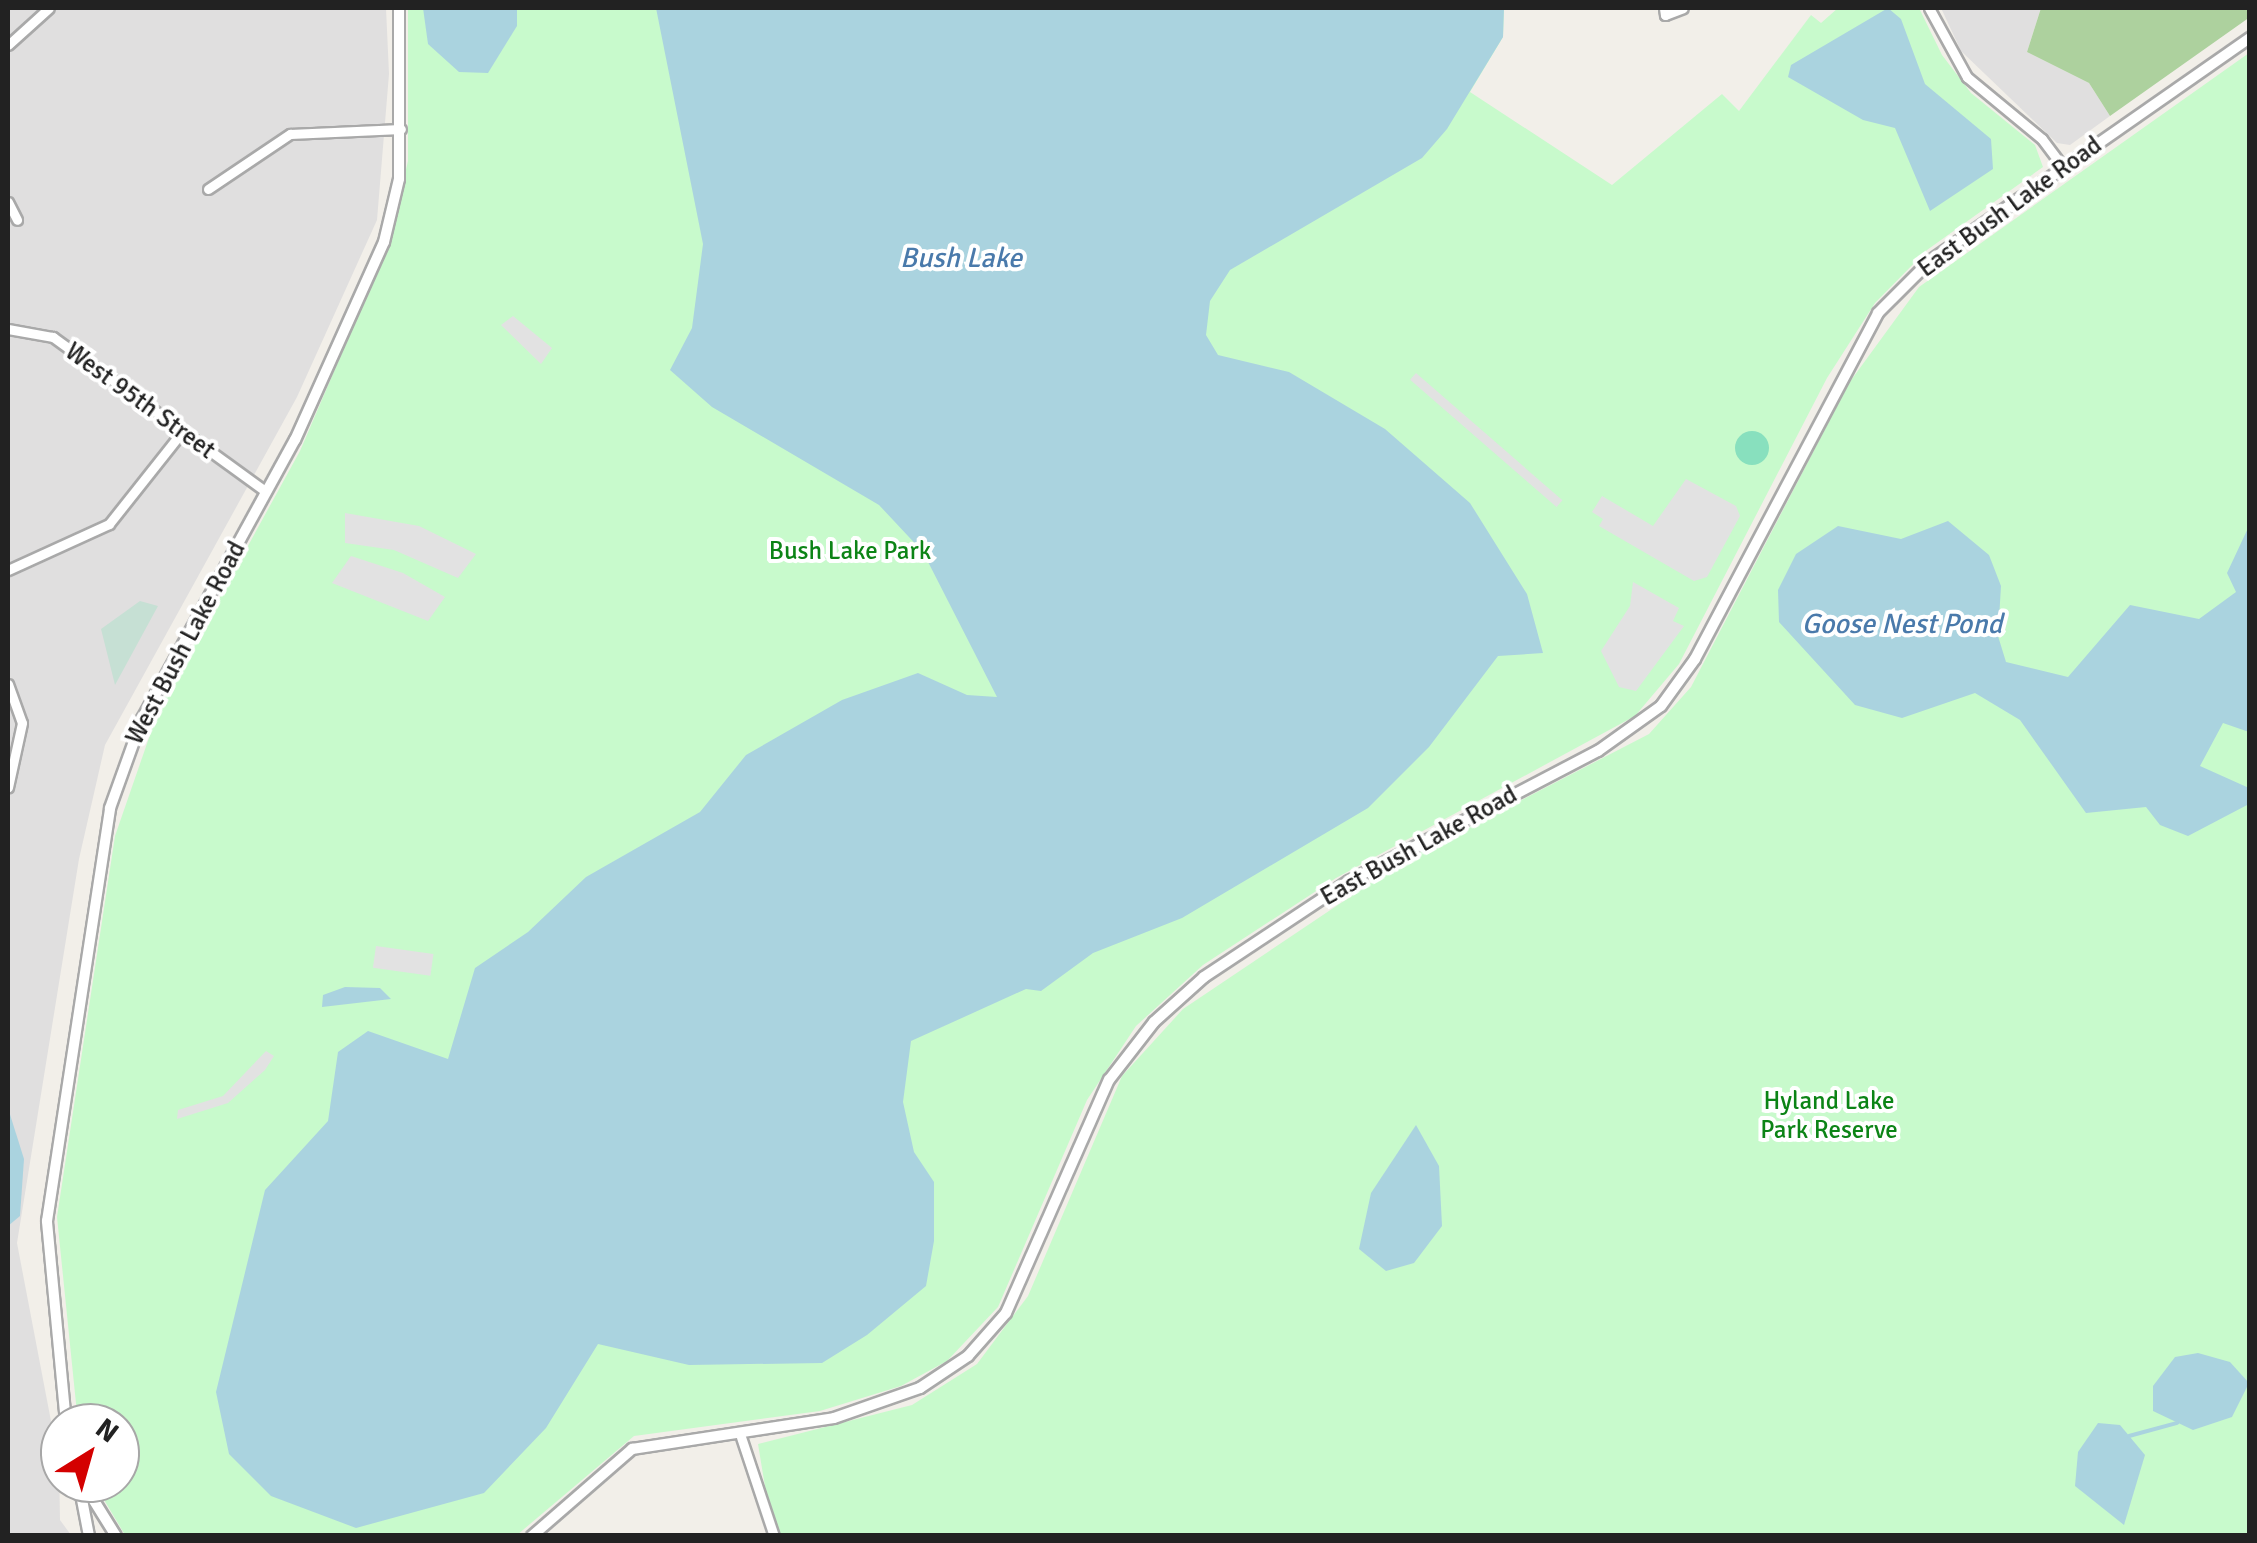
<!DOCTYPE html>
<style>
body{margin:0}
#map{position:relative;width:2257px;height:1543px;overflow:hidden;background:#f2efe9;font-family:Signika,sans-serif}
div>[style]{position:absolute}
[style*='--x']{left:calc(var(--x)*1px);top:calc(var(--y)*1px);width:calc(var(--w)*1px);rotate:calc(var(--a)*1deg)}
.residential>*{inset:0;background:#e0dfdf}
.forest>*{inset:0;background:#add19e}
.wetland>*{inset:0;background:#c6e0d4}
.park>*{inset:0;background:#c8facc}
.pitch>*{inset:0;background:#88e0be}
.round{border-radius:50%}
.parking>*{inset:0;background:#e2e2e2;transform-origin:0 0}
.water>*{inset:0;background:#aad3df}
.stream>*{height:4px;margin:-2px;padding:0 2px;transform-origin:2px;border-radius:2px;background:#aad3df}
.roads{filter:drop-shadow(2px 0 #a9a9a9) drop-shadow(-2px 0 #a9a9a9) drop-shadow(0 2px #a9a9a9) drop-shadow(0 -2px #a9a9a9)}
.minor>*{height:9px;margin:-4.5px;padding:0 4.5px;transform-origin:4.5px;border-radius:4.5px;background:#fff}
.tertiary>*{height:10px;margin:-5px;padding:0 5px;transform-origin:5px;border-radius:5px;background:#fff}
span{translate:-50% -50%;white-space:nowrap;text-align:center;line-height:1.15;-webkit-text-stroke:8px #fff;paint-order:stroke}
.street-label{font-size:25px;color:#222}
.park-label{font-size:25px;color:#0c8416}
.water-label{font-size:28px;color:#4a7aab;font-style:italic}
.frame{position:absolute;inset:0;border:10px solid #222;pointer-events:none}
.north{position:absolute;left:40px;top:1403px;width:100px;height:100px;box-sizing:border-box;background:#fff;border:2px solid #a7a7a7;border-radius:50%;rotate:37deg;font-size:28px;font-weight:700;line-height:40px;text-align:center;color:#222}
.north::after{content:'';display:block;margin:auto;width:35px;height:45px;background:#d40000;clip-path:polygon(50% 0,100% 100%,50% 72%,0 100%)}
</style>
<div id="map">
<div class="residential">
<div style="clip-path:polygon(8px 8px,386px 8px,389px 74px,377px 220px,297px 397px,105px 745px,79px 859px,17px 1243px,59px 1463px,60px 1520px,71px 1535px,8px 1536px)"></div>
<div style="clip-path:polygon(1941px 8px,2041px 8px,2027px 52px,2089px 83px,2110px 116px,2070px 145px,2057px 143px,1961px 51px)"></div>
</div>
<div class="forest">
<div style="clip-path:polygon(2041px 8px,2249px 8px,2250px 17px,2110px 116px,2089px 83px,2027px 52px)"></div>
</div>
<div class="wetland">
<div style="clip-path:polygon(140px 601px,158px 606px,115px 685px,101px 629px)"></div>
</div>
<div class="park">
<div style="clip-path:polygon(408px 8px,1504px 8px,1503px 37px,1470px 92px,1612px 185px,1722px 94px,1739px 111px,1811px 15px,1821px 23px,1838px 8px,1919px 8px,1942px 55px,1971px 93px,2035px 145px,2043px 167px,1927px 250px,1875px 303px,1827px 378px,1679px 664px,1635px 716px,1336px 878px,1203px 965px,1136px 1026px,1087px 1100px,998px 1307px,947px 1361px,901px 1386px,820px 1411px,634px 1436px,517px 1535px,125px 1535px,94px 1483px,120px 1483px,120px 1423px,78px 1423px,57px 1217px,115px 836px,160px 706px,300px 451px,388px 245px,408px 161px)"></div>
<div style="clip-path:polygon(2249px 53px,2249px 1535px,773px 1535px,758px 1444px,912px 1405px,977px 1364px,1028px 1296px,1122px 1076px,1183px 1009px,1402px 862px,1649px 734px,1691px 687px,1849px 383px,1919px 287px)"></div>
</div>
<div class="pitch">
<div class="round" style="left:1735px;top:431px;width:34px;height:34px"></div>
</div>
<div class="parking">
<div style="clip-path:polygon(513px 316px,552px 348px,541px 364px,501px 325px)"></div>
<div style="left:1416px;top:373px;width:194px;height:9px;rotate:41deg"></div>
<div style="clip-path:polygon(1686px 479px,1736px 506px,1740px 516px,1707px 577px,1694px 581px,1599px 526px,1603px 519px,1592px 512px,1602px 496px,1653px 526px)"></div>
<div style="clip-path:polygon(345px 513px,419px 526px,476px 554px,458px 578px,394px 550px,345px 543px)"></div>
<div style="clip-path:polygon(351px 556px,403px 573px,445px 597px,428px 621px,332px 583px)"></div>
<div style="clip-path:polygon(1633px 582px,1679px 608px,1673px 621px,1684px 626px,1636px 691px,1619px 687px,1601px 651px,1630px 606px)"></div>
<div style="left:376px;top:946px;width:58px;height:22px;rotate:8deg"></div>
<div style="clip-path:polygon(266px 1051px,274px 1056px,265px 1070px,228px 1103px,177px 1119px,178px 1110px,223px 1096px)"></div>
</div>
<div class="water">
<div style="clip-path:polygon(423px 8px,517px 8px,517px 26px,488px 73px,459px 72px,428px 44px)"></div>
<div style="clip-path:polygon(656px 8px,1504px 8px,1503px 37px,1447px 129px,1422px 158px,1230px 270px,1210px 301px,1206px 335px,1218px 355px,1289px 372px,1385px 429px,1470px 503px,1527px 594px,1543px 653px,1498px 656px,1429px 747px,1368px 808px,1182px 918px,1093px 953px,1041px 991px,1026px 989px,911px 1041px,903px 1102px,914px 1152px,934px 1182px,934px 1241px,926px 1286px,867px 1335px,822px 1363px,689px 1365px,598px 1344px,546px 1428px,484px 1493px,356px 1528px,271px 1496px,229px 1454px,216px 1392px,265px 1190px,328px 1121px,338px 1052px,368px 1031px,448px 1059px,475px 968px,528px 932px,586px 877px,700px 812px,746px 755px,842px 700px,918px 673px,967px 695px,997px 697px,923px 552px,879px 505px,712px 407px,670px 370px,692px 328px,703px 244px)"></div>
<div style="clip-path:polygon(1888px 8px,1901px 19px,1925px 84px,1991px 139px,1993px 169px,1930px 211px,1895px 128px,1863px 120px,1788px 77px,1791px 65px)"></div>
<div style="clip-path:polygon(1948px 521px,1989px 555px,2001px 586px,1998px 636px,2006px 662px,2068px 677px,2130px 605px,2199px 619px,2236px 592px,2227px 573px,2249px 526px,2249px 732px,2223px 723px,2200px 766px,2249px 788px,2249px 804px,2188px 836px,2160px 825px,2146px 807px,2086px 813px,2020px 720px,1975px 693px,1902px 718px,1855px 705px,1779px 622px,1778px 590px,1796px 554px,1838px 526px,1901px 539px)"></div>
<div style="clip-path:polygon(345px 987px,380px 988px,391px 999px,322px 1007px,323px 995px)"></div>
<div style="clip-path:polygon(8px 1108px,24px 1159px,20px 1216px,8px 1226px)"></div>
<div style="clip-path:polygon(1416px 1125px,1439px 1166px,1442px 1226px,1414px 1263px,1386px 1271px,1359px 1249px,1371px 1193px)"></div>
<div style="clip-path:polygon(2198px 1353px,2230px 1362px,2249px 1383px,2232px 1417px,2193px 1430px,2153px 1411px,2153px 1386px,2175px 1357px)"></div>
<div style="clip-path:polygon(2098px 1423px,2120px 1425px,2145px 1455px,2124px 1525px,2075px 1486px,2078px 1452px)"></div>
</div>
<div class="stream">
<div style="--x:2129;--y:1436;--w:50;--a:-15.2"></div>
</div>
<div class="roads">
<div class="minor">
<div style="--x:1664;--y:8;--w:7;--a:82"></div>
<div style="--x:1665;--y:15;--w:19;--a:-21"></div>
<div style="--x:1929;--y:8;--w:79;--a:61.2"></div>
<div style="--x:1967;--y:77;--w:97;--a:39.6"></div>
<div style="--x:2042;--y:139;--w:35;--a:53"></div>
<div style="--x:8;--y:45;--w:55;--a:-42.1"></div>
<div style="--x:208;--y:189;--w:99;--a:-33.9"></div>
<div style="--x:290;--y:134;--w:111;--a:-2.6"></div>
<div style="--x:8;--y:202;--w:20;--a:63"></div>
<div style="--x:8;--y:329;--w:46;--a:10.1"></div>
<div style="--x:53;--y:337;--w:263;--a:36"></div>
<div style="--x:8;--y:570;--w:111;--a:-24.5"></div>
<div style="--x:109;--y:524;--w:116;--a:-51.6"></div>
<div style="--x:8;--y:684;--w:41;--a:70.3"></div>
<div style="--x:22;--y:723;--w:66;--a:102.3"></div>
<div style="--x:740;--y:1434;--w:108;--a:71.6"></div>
</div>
<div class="tertiary">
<div style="--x:66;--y:1423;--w:203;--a:-95.4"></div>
<div style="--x:47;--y:1221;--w:418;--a:-81.3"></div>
<div style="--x:110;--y:808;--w:95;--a:-70.2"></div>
<div style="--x:142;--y:719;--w:318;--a:-61.3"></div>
<div style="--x:295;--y:440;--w:217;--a:-65.8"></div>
<div style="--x:384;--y:242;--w:65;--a:-76.6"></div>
<div style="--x:399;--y:179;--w:171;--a:-90"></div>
<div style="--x:83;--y:1483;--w:62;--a:58.1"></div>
<div style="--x:79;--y:1484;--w:53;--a:79.1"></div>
<div style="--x:532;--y:1536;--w:133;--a:-41"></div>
<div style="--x:632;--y:1449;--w:204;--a:-8.7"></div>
<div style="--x:834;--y:1418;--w:91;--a:-19.2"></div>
<div style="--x:920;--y:1388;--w:58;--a:-33.7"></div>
<div style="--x:968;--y:1356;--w:57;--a:-48.5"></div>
<div style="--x:1006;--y:1313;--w:255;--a:-66.2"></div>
<div style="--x:1109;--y:1080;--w:73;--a:-52.2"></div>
<div style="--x:1154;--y:1022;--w:67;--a:-42"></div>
<div style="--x:1204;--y:977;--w:174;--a:-33.5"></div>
<div style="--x:1349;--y:881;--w:281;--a:-27.6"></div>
<div style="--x:1598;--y:751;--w:77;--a:-35.5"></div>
<div style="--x:1661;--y:706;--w:58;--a:-54.1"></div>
<div style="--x:1695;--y:659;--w:391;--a:-62.1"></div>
<div style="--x:1878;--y:313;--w:74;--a:-45"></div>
<div style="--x:1930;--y:261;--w:390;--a:-34.9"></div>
</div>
</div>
<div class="street-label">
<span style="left:2010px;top:207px;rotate:-36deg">East Bush Lake Road</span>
<span style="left:140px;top:401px;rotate:36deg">West 95th Street</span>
<span style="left:186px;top:643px;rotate:-62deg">West Bush Lake Road</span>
<span style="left:1419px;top:846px;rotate:-29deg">East Bush Lake Road</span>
</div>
<div class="park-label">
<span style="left:850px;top:551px">Bush Lake Park</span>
<span style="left:1829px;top:1116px">Hyland Lake<br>Park Reserve</span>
</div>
<div class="water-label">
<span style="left:961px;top:258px">Bush Lake</span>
<span style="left:1902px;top:624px">Goose Nest Pond</span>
</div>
<div class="frame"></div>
<div class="north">N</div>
</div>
